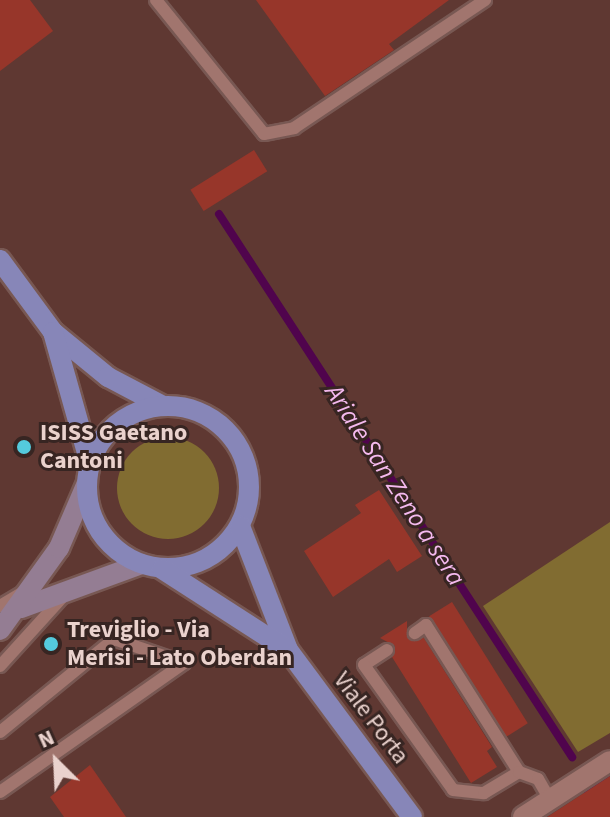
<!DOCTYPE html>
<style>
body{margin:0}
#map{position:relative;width:610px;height:817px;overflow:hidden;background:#5f3832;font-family:"Source Sans 3",sans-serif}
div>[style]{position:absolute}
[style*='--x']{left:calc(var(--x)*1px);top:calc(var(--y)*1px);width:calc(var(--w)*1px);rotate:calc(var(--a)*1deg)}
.green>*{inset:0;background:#816c31}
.round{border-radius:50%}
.stream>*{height:8px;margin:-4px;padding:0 4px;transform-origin:4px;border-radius:4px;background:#50044d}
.building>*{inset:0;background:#97362a;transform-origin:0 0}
.roads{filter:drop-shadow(2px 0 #785853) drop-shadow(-2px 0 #785853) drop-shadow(0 2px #785853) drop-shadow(0 -2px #785853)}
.lane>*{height:12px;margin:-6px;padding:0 6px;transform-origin:6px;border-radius:6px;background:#a1756e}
.street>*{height:20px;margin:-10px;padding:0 10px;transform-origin:10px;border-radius:10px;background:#a1756e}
.secondary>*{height:20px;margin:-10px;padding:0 10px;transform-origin:10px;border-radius:10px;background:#947d93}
.primary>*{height:20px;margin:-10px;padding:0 10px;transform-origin:10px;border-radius:10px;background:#8786b8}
.primary>.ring{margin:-10px;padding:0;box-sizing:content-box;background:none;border:20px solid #8786b8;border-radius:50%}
.dots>*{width:22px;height:22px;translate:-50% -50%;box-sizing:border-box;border:4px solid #372522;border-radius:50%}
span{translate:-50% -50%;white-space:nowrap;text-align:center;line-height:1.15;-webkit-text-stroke:6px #372522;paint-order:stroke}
.poi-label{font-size:24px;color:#ead2cd;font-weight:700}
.left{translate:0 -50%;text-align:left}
.street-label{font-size:24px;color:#ead2cd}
.water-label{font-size:26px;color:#f4b9ee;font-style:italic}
.north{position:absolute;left:16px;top:721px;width:80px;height:80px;-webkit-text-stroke:6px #372522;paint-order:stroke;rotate:336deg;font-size:22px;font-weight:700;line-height:32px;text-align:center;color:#ead2cd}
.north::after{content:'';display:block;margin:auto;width:28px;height:36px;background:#ead2cd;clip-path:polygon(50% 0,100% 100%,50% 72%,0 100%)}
</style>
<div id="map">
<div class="green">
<div class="round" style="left:117px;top:437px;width:102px;height:102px"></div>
<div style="clip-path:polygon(610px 522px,610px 733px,578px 752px,483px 606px)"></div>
</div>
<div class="stream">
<div style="--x:219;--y:214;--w:648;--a:56.97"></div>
<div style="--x:587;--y:790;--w:29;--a:-36"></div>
</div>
<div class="building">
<div style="clip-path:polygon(0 0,30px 0,53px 31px,0 71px)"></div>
<div style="clip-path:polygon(256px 0,449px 0,389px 44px,394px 50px,325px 96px)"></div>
<div style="left:254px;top:150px;width:25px;height:75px;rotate:58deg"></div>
<div style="clip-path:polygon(379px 490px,422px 556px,397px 572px,389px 559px,333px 597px,304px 551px,361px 513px,355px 505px)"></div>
<div style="left:452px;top:602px;width:143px;height:27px;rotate:58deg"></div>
<div style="clip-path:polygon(407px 621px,407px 638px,424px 638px,492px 747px,487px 751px,497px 767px,471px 783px,392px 657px,395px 646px,380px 638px)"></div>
<div style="clip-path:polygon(90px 765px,126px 817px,64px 817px,50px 797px)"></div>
<div style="clip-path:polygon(610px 776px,610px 817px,547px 817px)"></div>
</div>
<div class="roads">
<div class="lane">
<div style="--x:156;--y:0;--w:172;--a:51.1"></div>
<div style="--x:264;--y:134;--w:31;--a:-11"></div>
<div style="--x:294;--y:128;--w:230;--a:-33.8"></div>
<div style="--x:0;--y:606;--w:26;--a:-31"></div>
<div style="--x:387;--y:650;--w:27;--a:147"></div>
<div style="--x:364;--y:665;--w:153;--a:54.5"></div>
<div style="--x:453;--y:790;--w:31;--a:6"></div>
<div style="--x:484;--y:793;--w:41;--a:-31"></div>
<div style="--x:519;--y:772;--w:174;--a:-122.3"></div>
<div style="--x:426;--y:625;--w:14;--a:144"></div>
<div style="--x:0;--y:666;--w:100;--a:-47.8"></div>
<div style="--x:0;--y:732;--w:147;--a:-39.2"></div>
<div style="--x:114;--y:639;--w:74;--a:18.9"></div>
<div style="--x:519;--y:772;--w:20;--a:20"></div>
<div style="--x:538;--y:779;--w:24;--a:60"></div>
<div style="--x:0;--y:792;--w:225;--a:-35"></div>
</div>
<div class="street">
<div style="--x:523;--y:817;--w:103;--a:-32.8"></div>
</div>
<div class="secondary">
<div style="--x:21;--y:608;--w:128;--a:-20.1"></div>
<div style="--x:0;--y:630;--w:101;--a:-54.3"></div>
<div style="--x:59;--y:548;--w:71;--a:-66.7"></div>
</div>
<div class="primary">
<div style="--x:0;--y:260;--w:89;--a:53.6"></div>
<div style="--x:53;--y:332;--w:71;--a:39.3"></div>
<div style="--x:108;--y:377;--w:62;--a:27.8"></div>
<div style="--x:53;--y:332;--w:137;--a:74.3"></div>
<div class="ring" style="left:87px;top:406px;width:142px;height:142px"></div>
<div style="--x:240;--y:526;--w:133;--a:68.8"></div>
<div style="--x:288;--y:650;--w:208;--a:53.4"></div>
<div style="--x:162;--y:569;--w:148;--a:32.8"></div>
</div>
</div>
<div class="dots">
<div style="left:24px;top:447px;background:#54cadd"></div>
<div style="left:51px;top:644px;background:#54cadd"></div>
</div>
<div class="poi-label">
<span class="left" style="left:40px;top:447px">ISISS Gaetano<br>Cantoni</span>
<span class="left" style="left:67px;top:644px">Treviglio - Via<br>Merisi - Lato Oberdan</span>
</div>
<div class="street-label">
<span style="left:371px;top:718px;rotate:53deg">Viale Porta</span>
</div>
<div class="water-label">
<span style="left:395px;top:485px;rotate:57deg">Ariale San Zeno a sera</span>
</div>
<div class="north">N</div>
</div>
